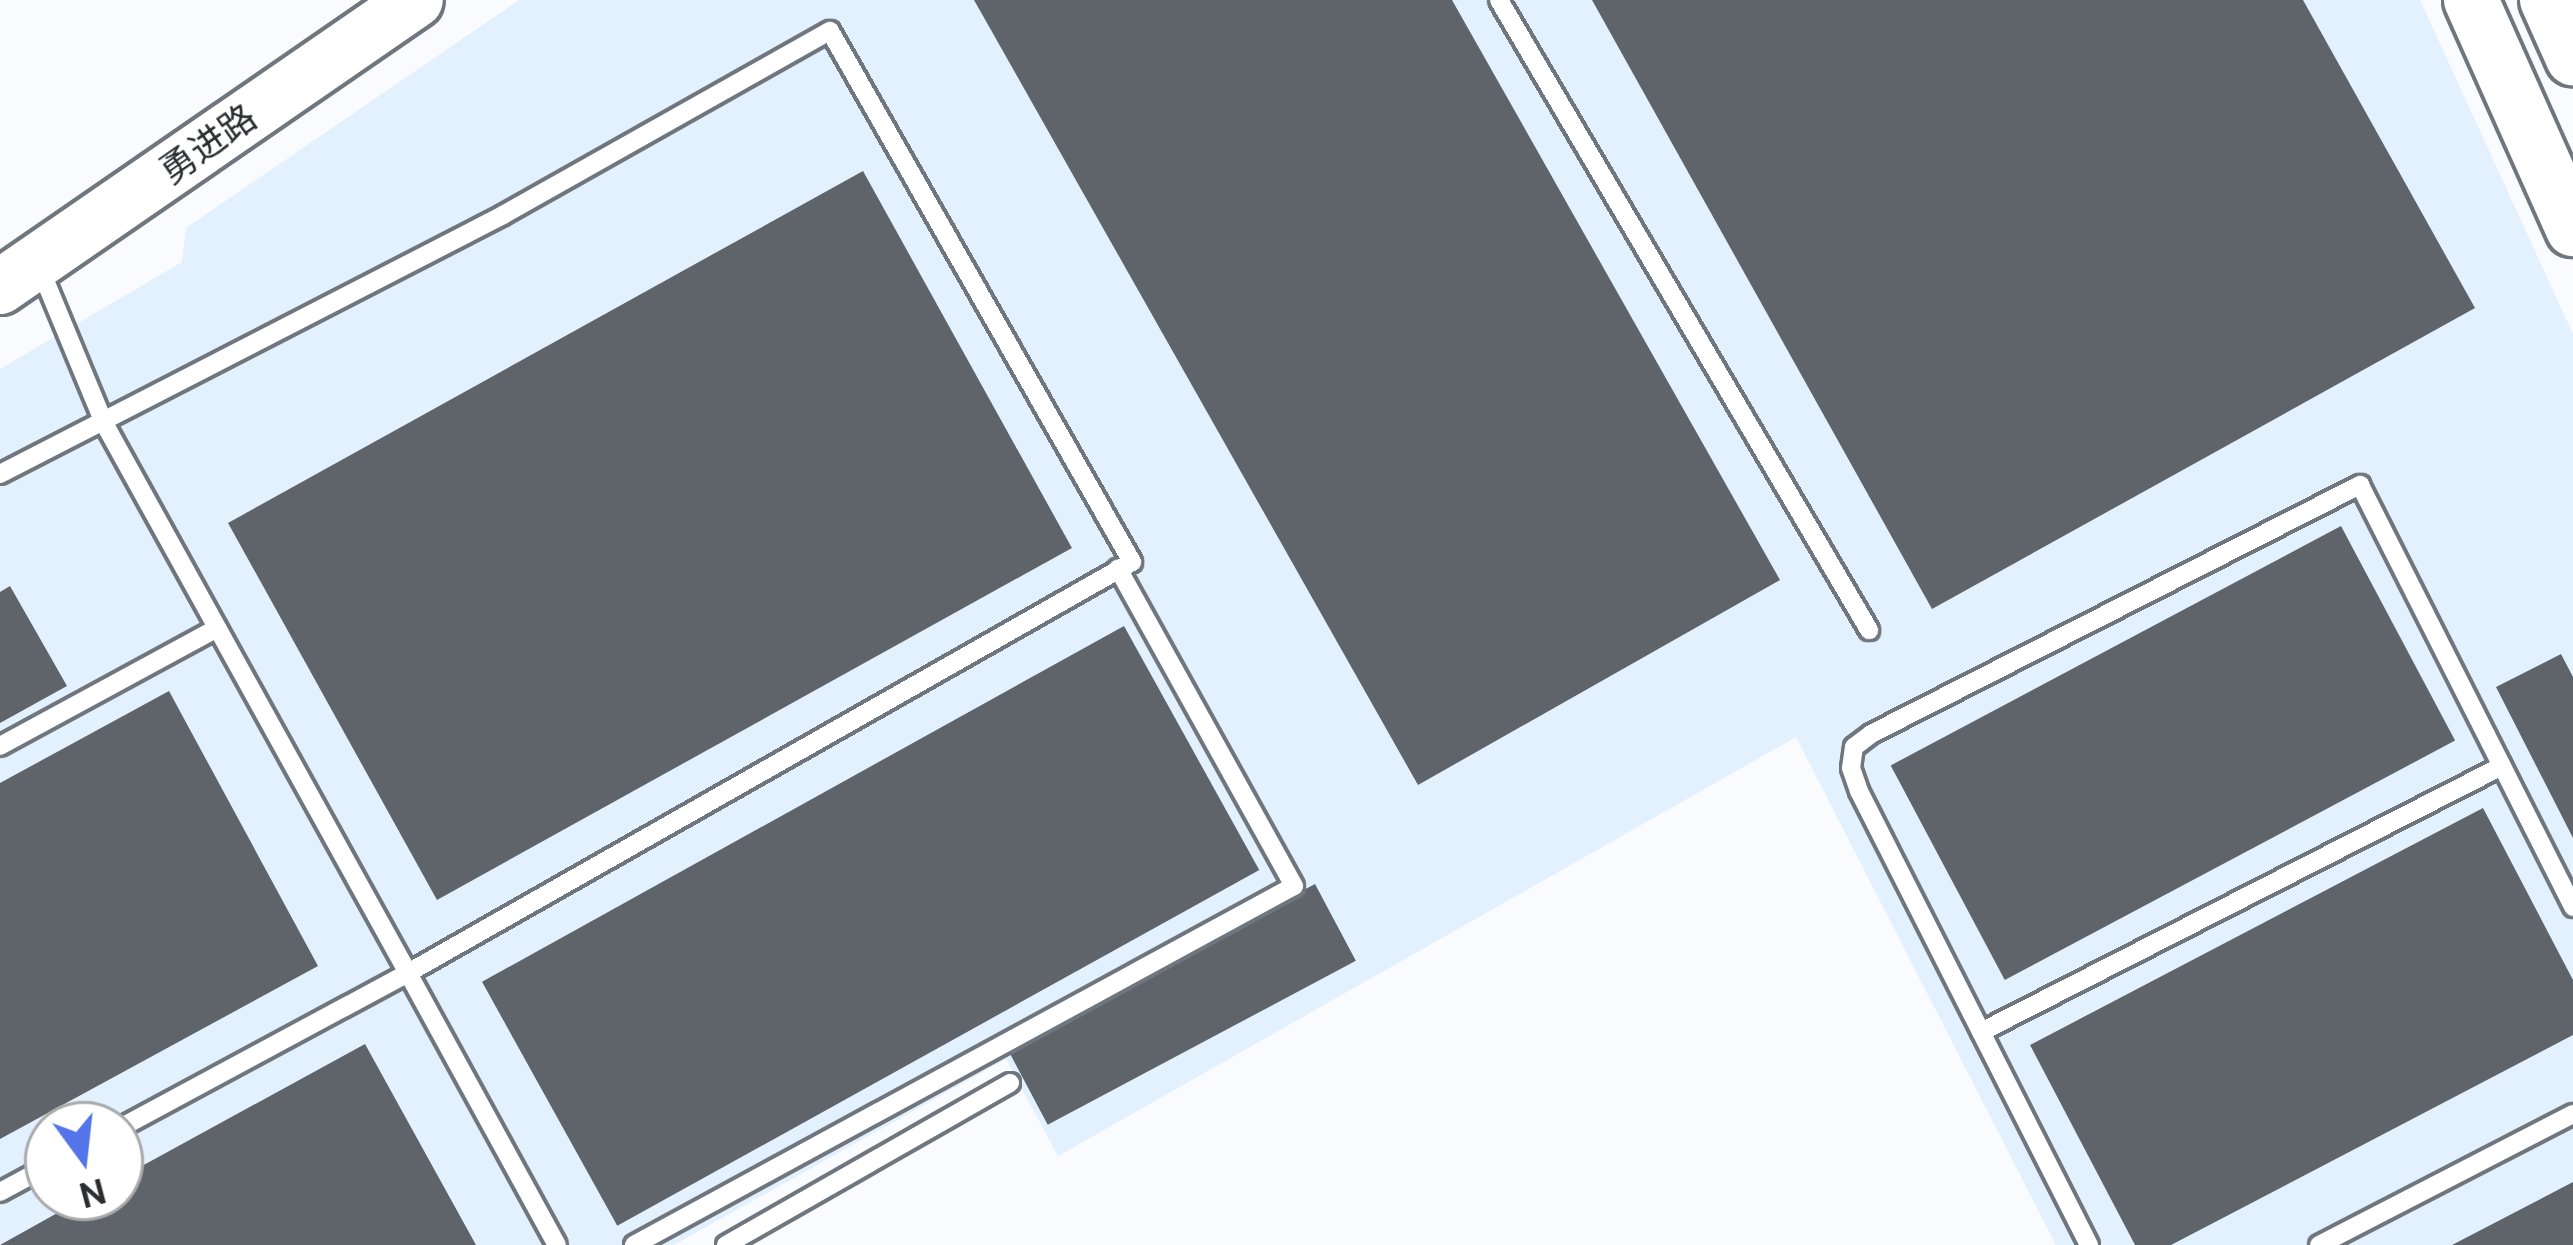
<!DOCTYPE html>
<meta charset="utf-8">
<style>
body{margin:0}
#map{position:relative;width:2573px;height:1245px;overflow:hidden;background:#f9fbfe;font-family:"Public Sans","Noto Sans SC",sans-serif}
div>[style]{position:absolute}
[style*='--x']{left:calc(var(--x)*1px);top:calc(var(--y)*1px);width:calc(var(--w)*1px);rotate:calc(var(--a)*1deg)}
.built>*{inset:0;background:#e3f0fd}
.building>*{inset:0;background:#5e646a;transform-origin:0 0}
.roads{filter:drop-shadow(3px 0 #70767d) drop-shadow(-3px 0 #70767d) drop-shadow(0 3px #70767d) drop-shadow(0 -3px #70767d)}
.lane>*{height:18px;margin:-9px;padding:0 9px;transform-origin:9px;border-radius:9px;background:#fff}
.secondary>*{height:54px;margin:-27px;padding:0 27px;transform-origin:27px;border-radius:27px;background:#fff}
span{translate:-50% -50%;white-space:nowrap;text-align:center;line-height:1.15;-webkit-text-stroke:12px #fff;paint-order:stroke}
.street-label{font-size:36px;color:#2b2d30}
.north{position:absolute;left:24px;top:1101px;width:120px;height:120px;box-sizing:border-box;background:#fff;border:3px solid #aaabac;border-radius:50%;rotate:165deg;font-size:33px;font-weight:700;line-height:48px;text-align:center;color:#2b2d30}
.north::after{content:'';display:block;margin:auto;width:42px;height:54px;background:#5474e9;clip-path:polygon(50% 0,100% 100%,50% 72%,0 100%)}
</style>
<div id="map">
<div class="built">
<div style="clip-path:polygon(evenodd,519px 0,2420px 0,2573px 334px,2573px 1245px,2056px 1245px,1796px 737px,1058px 1156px,1006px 1059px,674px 1245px,0 1245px,0 369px,182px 262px,186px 228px,519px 0,48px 1125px,120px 1125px,120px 1197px,48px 1197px,48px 1125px)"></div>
</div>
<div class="building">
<div style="clip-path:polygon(974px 0,1452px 0,1780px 580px,1418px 785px)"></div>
<div style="clip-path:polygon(1592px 0,2303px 0,2475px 308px,1932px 609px)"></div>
<div style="left:863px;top:171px;width:431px;height:726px;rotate:61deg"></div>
<div style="left:2341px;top:526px;width:243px;height:510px;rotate:62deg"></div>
<div style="clip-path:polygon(10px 586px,67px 686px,0 723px,0 592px)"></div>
<div style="left:1124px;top:626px;width:279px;height:734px;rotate:61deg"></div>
<div style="clip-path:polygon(2561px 654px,2573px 677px,2573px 838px,2496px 687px)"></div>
<div style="clip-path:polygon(169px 691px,318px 966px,0 1139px,0 783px)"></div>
<div style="clip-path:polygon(2483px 808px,2573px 980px,2573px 1035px,2171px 1245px,2135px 1245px,2030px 1045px)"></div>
<div style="left:1315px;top:884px;width:87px;height:349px;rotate:62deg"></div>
<div style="clip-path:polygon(365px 1044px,476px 1245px,0 1245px,86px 1197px,120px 1197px,120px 1178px)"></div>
<div style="clip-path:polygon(2573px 1182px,2573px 1245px,2452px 1245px)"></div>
</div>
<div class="roads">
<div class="lane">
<div style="--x:1499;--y:0;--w:731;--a:59.57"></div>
<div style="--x:39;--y:266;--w:170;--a:67.5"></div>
<div style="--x:104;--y:423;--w:628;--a:61.07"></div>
<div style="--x:408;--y:973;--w:327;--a:151.7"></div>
<div style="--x:0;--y:474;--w:566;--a:-27.24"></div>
<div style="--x:503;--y:215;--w:375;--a:-29.4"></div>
<div style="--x:830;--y:31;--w:611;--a:60.37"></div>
<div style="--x:1132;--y:562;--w:833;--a:150.42"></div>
<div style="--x:408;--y:973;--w:310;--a:61.3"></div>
<div style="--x:0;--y:746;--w:247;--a:-28.5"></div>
<div style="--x:1981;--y:1032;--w:585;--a:-27.05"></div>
<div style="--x:0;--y:1192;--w:55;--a:-28.4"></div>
<div style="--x:634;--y:1245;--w:751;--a:-28.54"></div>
<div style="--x:1294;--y:886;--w:363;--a:-119"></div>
<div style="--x:726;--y:1245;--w:327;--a:-29.7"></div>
<div style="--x:2089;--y:1245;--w:509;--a:-116.87"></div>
<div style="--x:1859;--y:791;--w:24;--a:-109"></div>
<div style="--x:1851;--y:768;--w:21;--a:-82"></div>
<div style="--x:1854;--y:747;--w:21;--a:-37"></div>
<div style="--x:1871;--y:734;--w:549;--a:-26.99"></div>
<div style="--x:2360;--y:485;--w:473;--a:63.2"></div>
<div style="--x:2319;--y:1245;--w:286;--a:-27.3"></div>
</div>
<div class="secondary">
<div style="--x:2471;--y:0;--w:251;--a:66"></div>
<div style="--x:2547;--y:0;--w:64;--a:65.9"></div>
<div style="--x:0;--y:287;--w:505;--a:-34.6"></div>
</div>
</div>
<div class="street-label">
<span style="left:208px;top:144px;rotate:-35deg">勇进路</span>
</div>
<div class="north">N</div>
</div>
